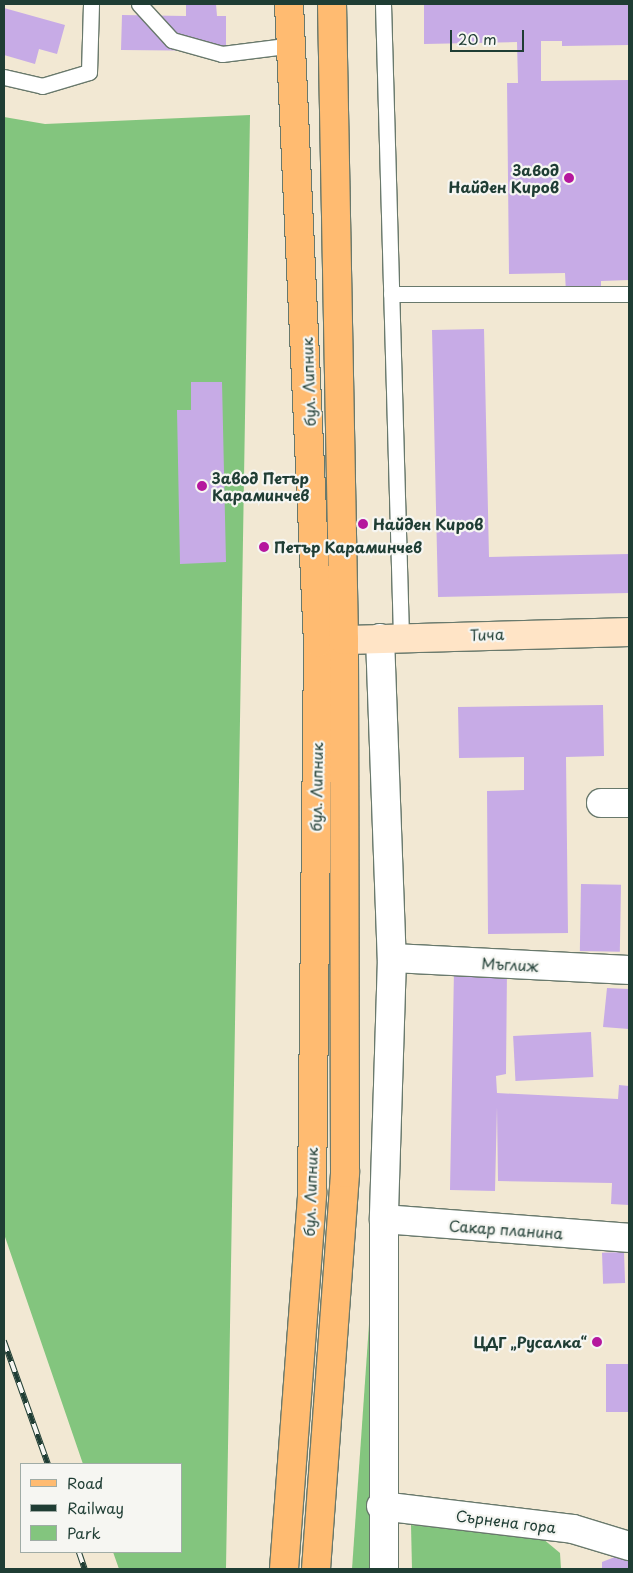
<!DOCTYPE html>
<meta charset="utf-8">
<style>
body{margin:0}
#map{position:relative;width:633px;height:1573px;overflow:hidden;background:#f2e8d3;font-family:"Playpen Sans",sans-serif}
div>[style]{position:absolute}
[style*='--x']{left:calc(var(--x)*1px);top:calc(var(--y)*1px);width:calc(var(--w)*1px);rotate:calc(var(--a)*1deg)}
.green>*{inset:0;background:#83c57e}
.building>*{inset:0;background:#c7abe6;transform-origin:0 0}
.roads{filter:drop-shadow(1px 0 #69796c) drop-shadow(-1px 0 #69796c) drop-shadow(0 1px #69796c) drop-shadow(0 -1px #69796c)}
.lane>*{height:15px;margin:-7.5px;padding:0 7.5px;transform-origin:7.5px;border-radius:7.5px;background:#fff}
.street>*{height:28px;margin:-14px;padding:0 14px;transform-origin:14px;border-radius:14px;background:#fff}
.secondary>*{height:28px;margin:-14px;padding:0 14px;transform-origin:14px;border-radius:14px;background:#ffe4c6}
.primary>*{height:28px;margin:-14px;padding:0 14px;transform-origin:14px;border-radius:14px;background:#ffbb71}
.rail>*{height:5.5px;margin-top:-2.75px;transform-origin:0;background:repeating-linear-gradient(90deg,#f6f6f2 0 11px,#1f3d34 0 22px);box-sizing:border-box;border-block:1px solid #1f3d34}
.dots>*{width:14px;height:14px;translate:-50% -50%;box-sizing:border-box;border:2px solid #f6f6f2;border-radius:50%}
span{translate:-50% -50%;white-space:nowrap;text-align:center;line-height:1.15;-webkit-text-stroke:4.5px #f6f6f2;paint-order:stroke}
.poi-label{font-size:15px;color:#1f3d34;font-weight:700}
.right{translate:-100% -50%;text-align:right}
.left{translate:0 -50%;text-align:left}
.street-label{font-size:15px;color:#1f3d34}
.frame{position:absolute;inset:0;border:5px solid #1f3d34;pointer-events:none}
.legend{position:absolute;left:20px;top:1463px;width:162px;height:90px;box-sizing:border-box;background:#f6f6f2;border:1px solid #a0aca6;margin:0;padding:6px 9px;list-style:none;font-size:15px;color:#1f3d34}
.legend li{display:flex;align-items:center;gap:10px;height:25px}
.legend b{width:25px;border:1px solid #a0aca6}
.scale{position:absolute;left:450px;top:30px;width:74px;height:22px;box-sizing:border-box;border:2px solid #1f3d34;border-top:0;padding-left:6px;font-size:15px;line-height:18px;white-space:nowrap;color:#1f3d34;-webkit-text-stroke:4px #f6f6f2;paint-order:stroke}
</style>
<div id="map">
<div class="green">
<div style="clip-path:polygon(250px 115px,226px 1569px,119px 1569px,113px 1552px,181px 1552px,181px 1464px,83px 1464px,4px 1234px,4px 117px,45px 124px)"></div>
<div style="clip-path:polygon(375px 1238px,376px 1569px,352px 1569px)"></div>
<div style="clip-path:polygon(411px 1525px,542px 1538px,560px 1553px,561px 1569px,412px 1569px)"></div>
</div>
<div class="building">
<div style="clip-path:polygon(186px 4px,216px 4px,217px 16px,226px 16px,226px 51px,121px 50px,122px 15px,186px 16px)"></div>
<div style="clip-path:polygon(424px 4px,629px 4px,629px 45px,562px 46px,562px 41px,541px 41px,541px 81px,629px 80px,629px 280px,601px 281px,601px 292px,566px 293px,565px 273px,509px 274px,507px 83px,518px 83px,517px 42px,424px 44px)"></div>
<div style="clip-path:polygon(4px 8px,65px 25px,57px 54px,39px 49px,35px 64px,4px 55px)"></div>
<div style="clip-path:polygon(484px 329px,489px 557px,629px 554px,629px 593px,438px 597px,432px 330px)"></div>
<div style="clip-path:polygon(191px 382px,222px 382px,226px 562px,180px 564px,177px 410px,191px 410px)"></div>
<div style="clip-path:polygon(603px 705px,604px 756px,566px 757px,568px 933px,488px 934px,487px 791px,524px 790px,524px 757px,459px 758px,458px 707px)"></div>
<div style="left:581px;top:884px;width:40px;height:67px;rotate:1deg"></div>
<div style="clip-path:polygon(454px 969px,507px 970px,506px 1074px,496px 1076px,497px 1093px,618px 1099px,619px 1085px,629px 1086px,629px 1205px,611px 1204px,612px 1183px,498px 1181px,497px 1107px,495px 1191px,450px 1190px)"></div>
<div style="clip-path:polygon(607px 988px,629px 989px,629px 1029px,603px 1027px)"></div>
<div style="left:591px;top:1032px;width:45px;height:78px;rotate:87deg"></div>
<div style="left:624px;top:1252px;width:31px;height:22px;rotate:88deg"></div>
<div style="left:606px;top:1364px;width:23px;height:48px"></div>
<div style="clip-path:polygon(620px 1555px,629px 1558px,629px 1569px,602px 1569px,602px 1562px)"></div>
</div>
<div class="roads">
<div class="lane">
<div style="--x:139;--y:4;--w:49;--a:47.5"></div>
<div style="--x:172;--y:40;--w:52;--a:15.6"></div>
<div style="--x:222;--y:54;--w:72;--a:-7.2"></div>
<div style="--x:383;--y:4;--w:633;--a:88.37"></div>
<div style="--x:4;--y:77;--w:39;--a:13"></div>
<div style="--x:42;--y:86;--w:49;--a:-16.6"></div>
<div style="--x:89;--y:72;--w:68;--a:-88.3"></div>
<div style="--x:391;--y:294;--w:238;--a:0"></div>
</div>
<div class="street">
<div style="--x:380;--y:638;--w:320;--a:87.9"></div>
<div style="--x:392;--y:958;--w:261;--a:91.8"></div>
<div style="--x:384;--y:1219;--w:350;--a:90"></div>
<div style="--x:601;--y:803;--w:28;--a:0"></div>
<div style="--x:392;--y:958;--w:237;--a:2.9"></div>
<div style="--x:384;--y:1219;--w:246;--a:4.4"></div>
<div style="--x:381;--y:1506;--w:193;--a:6.8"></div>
<div style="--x:573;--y:1529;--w:59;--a:16.9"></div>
</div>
<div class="secondary">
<div style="--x:344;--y:640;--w:285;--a:-1.6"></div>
</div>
<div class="primary">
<div style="--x:284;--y:1569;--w:377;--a:-85.7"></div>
<div style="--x:312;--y:1193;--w:550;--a:-89.37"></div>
<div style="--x:318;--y:643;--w:640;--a:-92.6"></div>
<div style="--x:316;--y:1569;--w:397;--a:-85.8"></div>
<div style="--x:345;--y:1173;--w:533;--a:-90.11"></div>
<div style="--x:344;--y:640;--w:636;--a:-91.08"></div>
</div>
</div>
<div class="rail">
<div style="--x:4;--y:1341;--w:131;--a:70.3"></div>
<div style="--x:79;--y:1552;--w:18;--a:71"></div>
</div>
<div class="dots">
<div style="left:569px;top:178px;background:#b5179e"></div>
<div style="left:202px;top:486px;background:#b5179e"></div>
<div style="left:363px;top:524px;background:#b5179e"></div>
<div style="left:264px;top:547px;background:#b5179e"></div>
<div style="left:597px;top:1342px;background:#b5179e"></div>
</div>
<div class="poi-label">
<span class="right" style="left:559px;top:178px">Завод<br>Найден Киров</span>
<span class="left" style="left:212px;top:486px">Завод Петър<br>Караминчев</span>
<span class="left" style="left:373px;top:524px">Найден Киров</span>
<span class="left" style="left:274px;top:547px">Петър Караминчев</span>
<span class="right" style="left:587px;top:1342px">ЦДГ „Русалка“</span>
</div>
<div class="street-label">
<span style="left:308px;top:382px;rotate:-92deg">бул. Липник</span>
<span style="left:487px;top:634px;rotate:-2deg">Тича</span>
<span style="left:316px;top:787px;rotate:-89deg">бул. Липник</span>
<span style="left:510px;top:964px;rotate:3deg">Мъглиж</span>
<span style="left:310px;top:1192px;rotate:-88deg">бул. Липник</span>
<span style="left:506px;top:1229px;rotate:4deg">Сакар планина</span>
<span style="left:506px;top:1521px;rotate:7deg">Сърнена гора</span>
</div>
<div class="frame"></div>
<ul class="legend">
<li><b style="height:6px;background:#ffbb71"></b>Road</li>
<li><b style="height:6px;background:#1f3d34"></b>Railway</li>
<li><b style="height:14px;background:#83c57e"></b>Park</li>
</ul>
<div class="scale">20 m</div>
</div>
